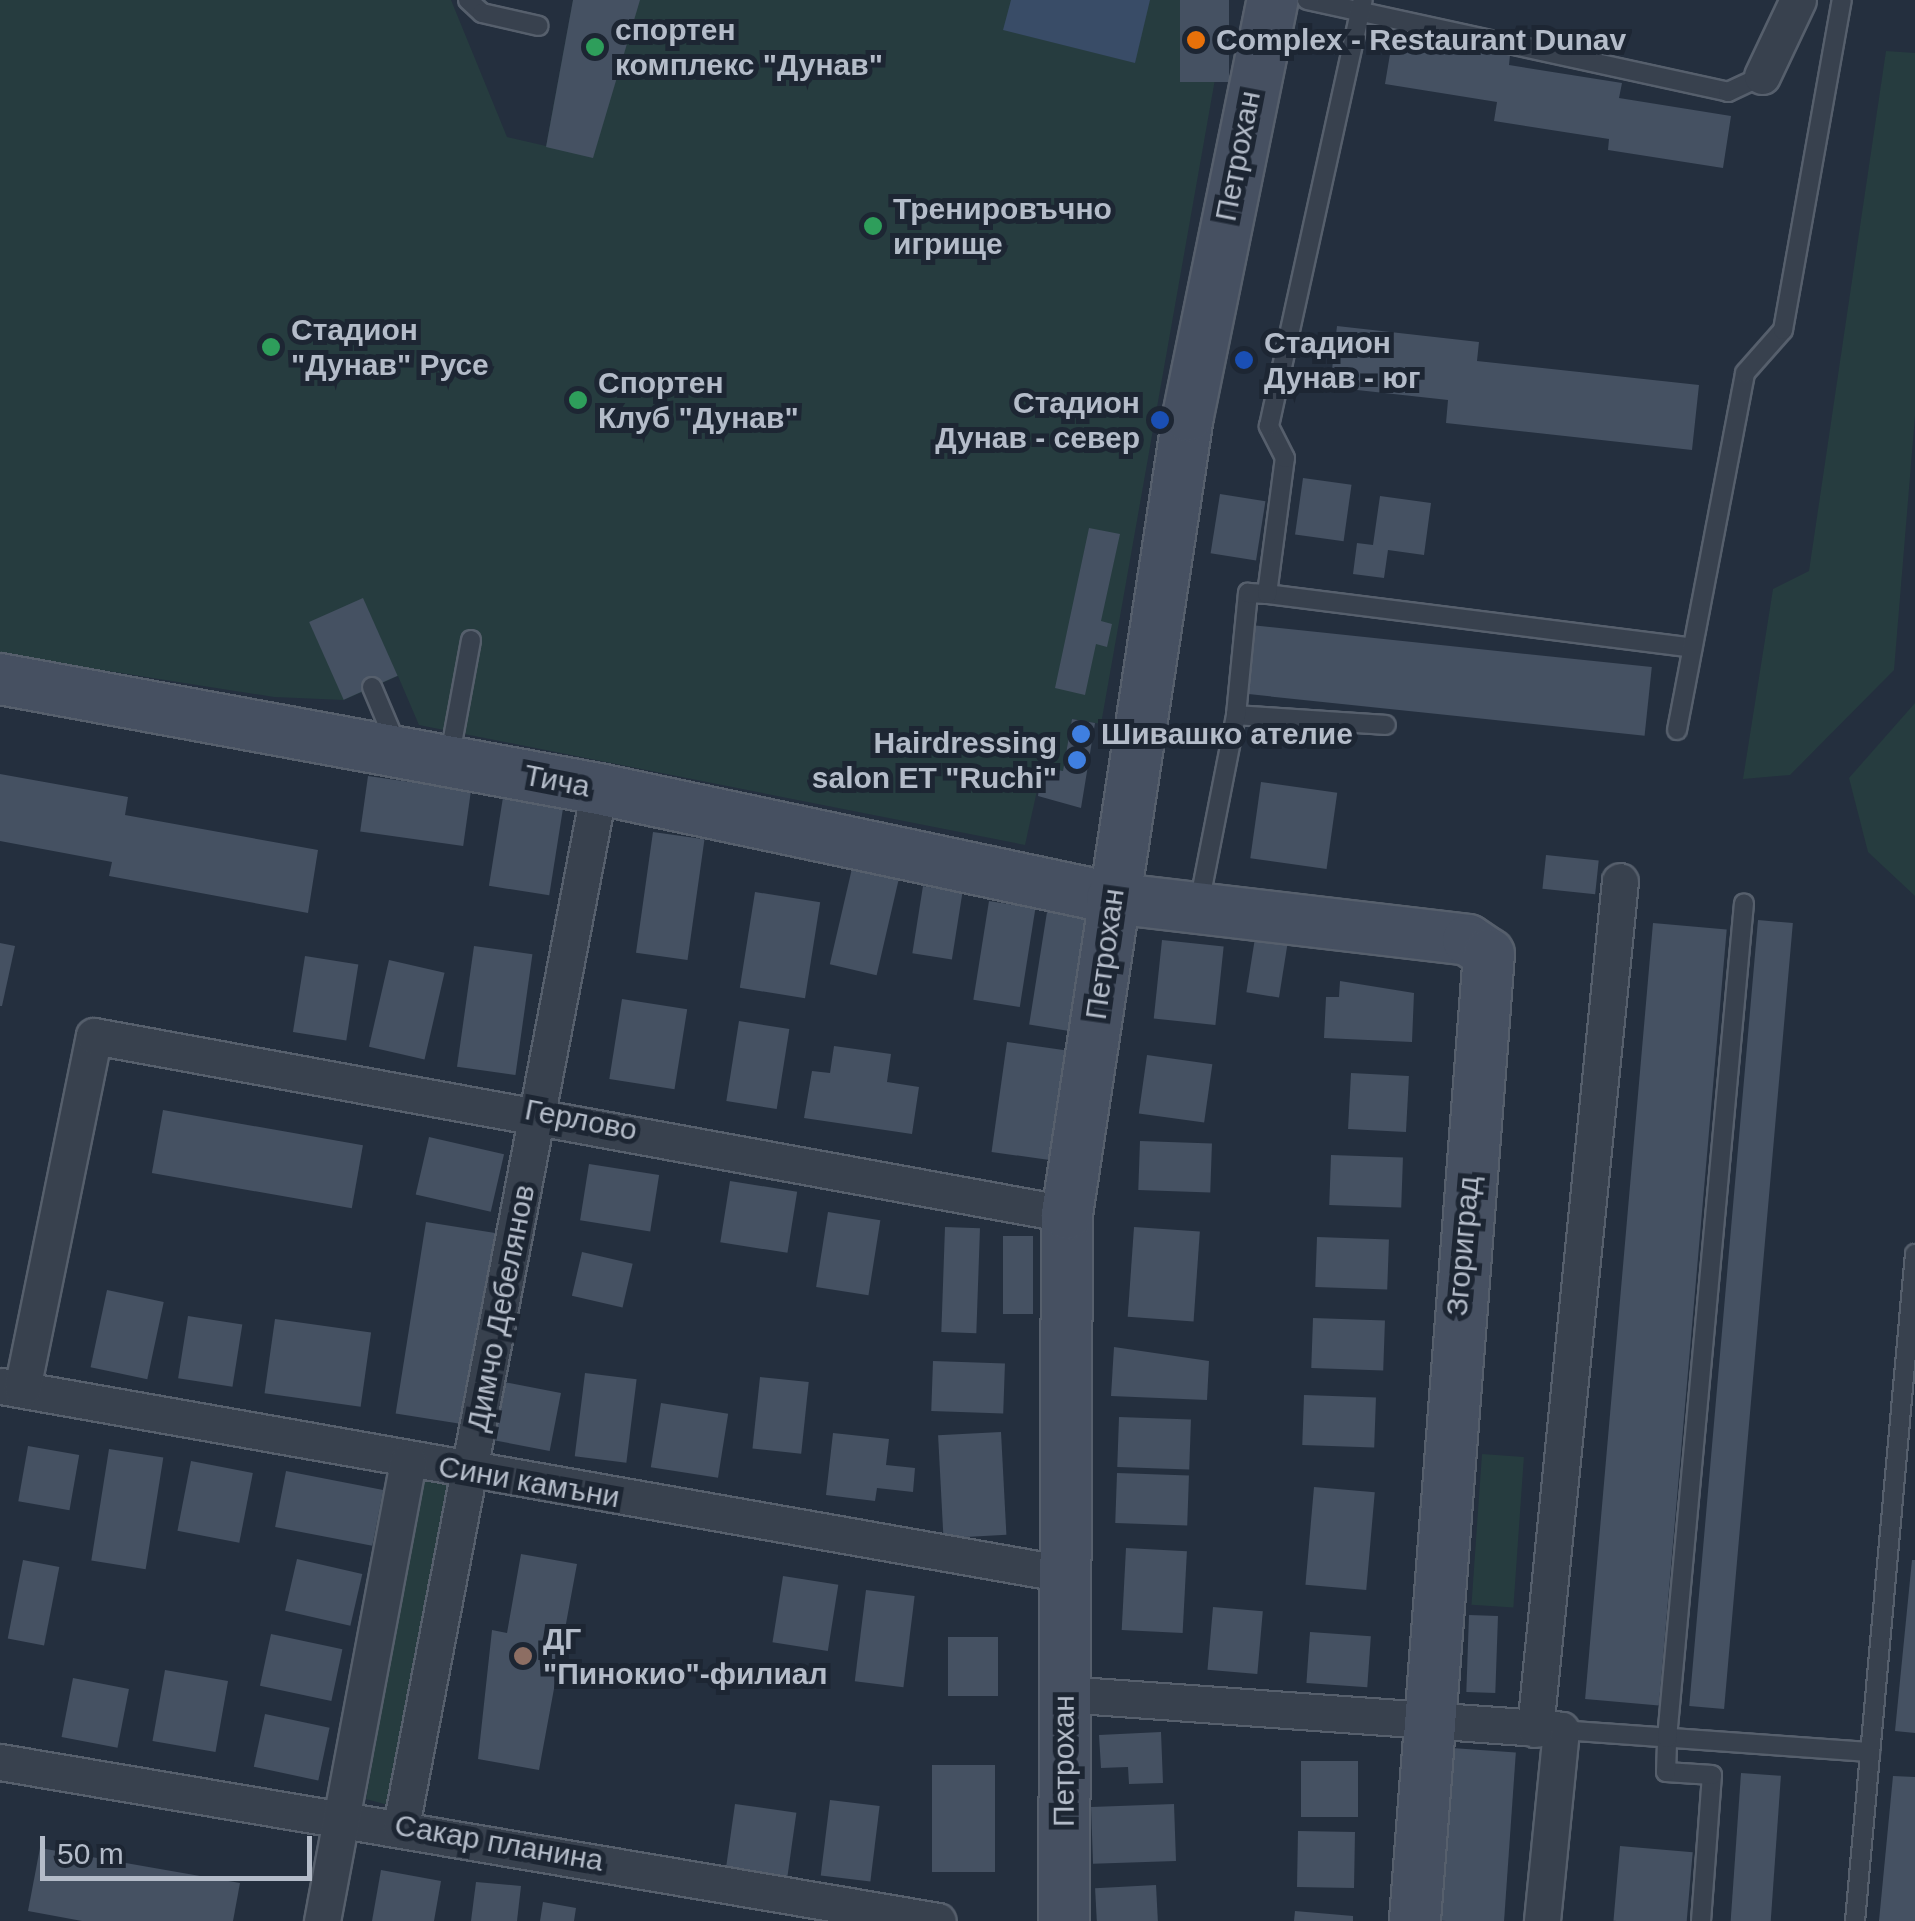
<!DOCTYPE html>
<meta charset="utf-8">
<style>
body{margin:0}
#map{position:relative;width:1915px;height:1921px;overflow:hidden;background:#242f3e;font-family:Arial,sans-serif}
div>[style]{position:absolute}
[style*='--x']{left:calc(var(--x)*1px);top:calc(var(--y)*1px);width:calc(var(--w)*1px);rotate:calc(var(--a)*1deg)}
.green>*{inset:0;background:#263c3f;transform-origin:0 0}
.water>*{inset:0;background:#394c67}
.building>*{inset:0;background:#455162;transform-origin:0 0}
.roads{filter:drop-shadow(2px 0 #565f6c) drop-shadow(-2px 0 #565f6c) drop-shadow(0 2px #565f6c) drop-shadow(0 -2px #565f6c)}
.lane>*{height:18px;margin:-9px;padding:0 9px;transform-origin:9px;border-radius:9px;background:#38414e}
.street>*{height:35px;margin:-17.5px;padding:0 17.5px;transform-origin:17.5px;border-radius:17.5px;background:#38414e}
.secondary>*{height:50px;margin:-25px;padding:0 25px;transform-origin:25px;border-radius:25px;background:#465061}
.dots>*{width:28px;height:28px;translate:-50% -50%;box-sizing:border-box;border:5px solid #1d2633;border-radius:50%}
span{translate:-50% -50%;white-space:nowrap;text-align:center;line-height:1.15;-webkit-text-stroke:10px #1d2633;paint-order:stroke}
.poi-label{font-size:30px;color:#b4bcc9;font-weight:700}
.left{translate:0 -50%;text-align:left}
.right{translate:-100% -50%;text-align:right}
.street-label{font-size:30px;color:#b4bcc9}
.scale{position:absolute;left:40px;top:1836px;width:272px;height:45px;box-sizing:border-box;border:5px solid #b4bcc9;border-top:0;padding-left:12px;font-size:30px;line-height:35px;white-space:nowrap;color:#b4bcc9;-webkit-text-stroke:8px #1d2633;paint-order:stroke}
</style>
<div id="map">
<div class="green">
<div style="clip-path:polygon(0 0,451px 0,507px 137px,546px 146px,573px 0,1229px 0,1101px 724px,1072px 719px,1063px 771px,1042px 768px,1025px 845px,419px 725px,398px 676px,344px 700px,274px 697px,0 654px)"></div>
<div style="clip-path:polygon(1886px 51px,1915px 53px,1915px 416px,1894px 670px,1790px 775px,1743px 779px,1773px 589px,1809px 571px)"></div>
<div style="clip-path:polygon(1915px 703px,1915px 896px,1868px 852px,1849px 778px)"></div>
<div style="left:1482px;top:1454px;width:42px;height:151px;rotate:4deg"></div>
<div style="clip-path:polygon(423px 1476px,450px 1481px,388px 1805px,366px 1799px)"></div>
</div>
<div class="water">
<div style="clip-path:polygon(1011px 0,1150px 0,1135px 63px,1003px 30px)"></div>
</div>
<div class="building">
<div style="clip-path:polygon(573px 0,640px 0,593px 158px,546px 147px)"></div>
<div style="left:1180px;top:0;width:49px;height:82px"></div>
<div style="clip-path:polygon(1393px 36px,1510px 55px,1509px 65px,1622px 83px,1619px 98px,1731px 116px,1723px 168px,1608px 150px,1609px 139px,1494px 121px,1497px 102px,1385px 84px)"></div>
<div style="clip-path:polygon(1337px 326px,1479px 342px,1477px 361px,1699px 385px,1692px 450px,1446px 423px,1448px 400px,1330px 387px)"></div>
<div style="left:1303px;top:478px;width:49px;height:57px;rotate:8deg"></div>
<div style="left:1220px;top:494px;width:46px;height:60px;rotate:9deg"></div>
<div style="clip-path:polygon(1380px 496px,1431px 503px,1424px 555px,1388px 550px,1384px 578px,1353px 574px,1357px 543px,1373px 545px)"></div>
<div style="clip-path:polygon(1089px 528px,1120px 534px,1101px 621px,1112px 624px,1107px 647px,1096px 644px,1085px 695px,1055px 688px)"></div>
<div style="left:363px;top:598px;width:85px;height:59px;rotate:66deg"></div>
<div style="left:1251px;top:625px;width:403px;height:69px;rotate:6deg"></div>
<div style="clip-path:polygon(1072px 719px,1095px 723px,1081px 808px,1038px 796px,1042px 767px,1063px 771px)"></div>
<div style="clip-path:polygon(0 774px,128px 797px,125px 815px,318px 850px,308px 913px,109px 876px,112px 862px,0 841px)"></div>
<div style="left:368px;top:776px;width:104px;height:56px;rotate:8deg"></div>
<div style="left:1261px;top:782px;width:77px;height:77px;rotate:8deg"></div>
<div style="left:504px;top:791px;width:61px;height:96px;rotate:9deg"></div>
<div style="left:653px;top:832px;width:52px;height:122px;rotate:8deg"></div>
<div style="left:1546px;top:855px;width:53px;height:34px;rotate:6deg"></div>
<div style="left:853px;top:864px;width:48px;height:103px;rotate:13deg"></div>
<div style="left:923px;top:886px;width:40px;height:68px;rotate:9deg"></div>
<div style="left:755px;top:892px;width:66px;height:97px;rotate:9deg"></div>
<div style="left:989px;top:901px;width:47px;height:100px;rotate:9deg"></div>
<div style="left:1047px;top:912px;width:45px;height:114px;rotate:9deg"></div>
<div style="left:1758px;top:920px;width:35px;height:789px;rotate:5deg"></div>
<div style="left:1653px;top:923px;width:74px;height:779px;rotate:5deg"></div>
<div style="left:1255px;top:938px;width:33px;height:55px;rotate:9deg"></div>
<div style="left:1162px;top:940px;width:62px;height:79px;rotate:6deg"></div>
<div style="clip-path:polygon(0 943px,15px 946px,2px 1006px,0 1006px)"></div>
<div style="left:474px;top:946px;width:59px;height:122px;rotate:8deg"></div>
<div style="left:305px;top:956px;width:54px;height:77px;rotate:9deg"></div>
<div style="left:389px;top:960px;width:57px;height:89px;rotate:13deg"></div>
<div style="clip-path:polygon(1340px 981px,1414px 993px,1412px 1042px,1324px 1038px,1326px 997px,1339px 997px)"></div>
<div style="left:622px;top:999px;width:66px;height:81px;rotate:9deg"></div>
<div style="left:739px;top:1021px;width:51px;height:81px;rotate:9deg"></div>
<div style="left:1007px;top:1042px;width:71px;height:111px;rotate:8deg"></div>
<div style="clip-path:polygon(834px 1046px,891px 1054px,887px 1082px,919px 1087px,912px 1134px,804px 1118px,812px 1071px,830px 1073px)"></div>
<div style="left:1147px;top:1055px;width:66px;height:59px;rotate:8deg"></div>
<div style="left:1351px;top:1073px;width:58px;height:56px;rotate:3deg"></div>
<div style="left:163px;top:1110px;width:203px;height:64px;rotate:10deg"></div>
<div style="left:429px;top:1137px;width:77px;height:59px;rotate:13deg"></div>
<div style="left:1140px;top:1141px;width:72px;height:49px;rotate:2deg"></div>
<div style="left:1331px;top:1155px;width:72px;height:50px;rotate:2deg"></div>
<div style="left:589px;top:1164px;width:71px;height:57px;rotate:9deg"></div>
<div style="left:730px;top:1181px;width:68px;height:62px;rotate:9deg"></div>
<div style="left:828px;top:1212px;width:53px;height:76px;rotate:9deg"></div>
<div style="left:426px;top:1222px;width:70px;height:194px;rotate:9deg"></div>
<div style="left:945px;top:1227px;width:35px;height:105px;rotate:2deg"></div>
<div style="left:1134px;top:1227px;width:66px;height:90px;rotate:4deg"></div>
<div style="left:1003px;top:1236px;width:30px;height:78px"></div>
<div style="left:1317px;top:1237px;width:72px;height:50px;rotate:2deg"></div>
<div style="left:582px;top:1252px;width:52px;height:45px;rotate:13deg"></div>
<div style="left:107px;top:1290px;width:58px;height:79px;rotate:12deg"></div>
<div style="left:188px;top:1316px;width:55px;height:63px;rotate:9deg"></div>
<div style="left:1313px;top:1318px;width:72px;height:50px;rotate:2deg"></div>
<div style="left:275px;top:1319px;width:97px;height:75px;rotate:8deg"></div>
<div style="clip-path:polygon(1114px 1347px,1209px 1361px,1207px 1400px,1111px 1396px)"></div>
<div style="left:933px;top:1361px;width:72px;height:50px;rotate:2deg"></div>
<div style="left:585px;top:1373px;width:52px;height:84px;rotate:7deg"></div>
<div style="left:760px;top:1377px;width:49px;height:72px;rotate:6deg"></div>
<div style="left:504px;top:1382px;width:58px;height:59px;rotate:11deg"></div>
<div style="left:1304px;top:1395px;width:72px;height:50px;rotate:2deg"></div>
<div style="left:661px;top:1403px;width:68px;height:65px;rotate:9deg"></div>
<div style="left:1119px;top:1417px;width:72px;height:50px;rotate:2deg"></div>
<div style="left:1001px;top:1432px;width:103px;height:63px;rotate:87deg"></div>
<div style="clip-path:polygon(833px 1433px,889px 1439px,886px 1465px,915px 1468px,913px 1492px,877px 1488px,875px 1501px,826px 1495px)"></div>
<div style="left:28px;top:1446px;width:52px;height:56px;rotate:10deg"></div>
<div style="left:109px;top:1449px;width:55px;height:113px;rotate:9deg"></div>
<div style="left:191px;top:1461px;width:63px;height:71px;rotate:11deg"></div>
<div style="left:286px;top:1471px;width:99px;height:57px;rotate:11deg"></div>
<div style="left:1117px;top:1473px;width:72px;height:50px;rotate:2deg"></div>
<div style="left:1314px;top:1487px;width:61px;height:98px;rotate:5deg"></div>
<div style="left:1126px;top:1548px;width:61px;height:82px;rotate:3deg"></div>
<div style="clip-path:polygon(521px 1554px,577px 1564px,539px 1770px,478px 1759px,492px 1630px,507px 1633px)"></div>
<div style="left:297px;top:1559px;width:67px;height:53px;rotate:13deg"></div>
<div style="left:23px;top:1560px;width:37px;height:80px;rotate:11deg"></div>
<div style="clip-path:polygon(1912px 1560px,1915px 1560px,1915px 1733px,1895px 1731px)"></div>
<div style="left:783px;top:1576px;width:56px;height:67px;rotate:9deg"></div>
<div style="left:866px;top:1590px;width:49px;height:92px;rotate:7deg"></div>
<div style="left:1213px;top:1607px;width:50px;height:63px;rotate:5deg"></div>
<div style="left:1469px;top:1615px;width:29px;height:77px;rotate:2deg"></div>
<div style="left:1310px;top:1632px;width:61px;height:51px;rotate:4deg"></div>
<div style="left:271px;top:1634px;width:73px;height:53px;rotate:12deg"></div>
<div style="left:948px;top:1637px;width:50px;height:59px"></div>
<div style="left:165px;top:1670px;width:64px;height:72px;rotate:10deg"></div>
<div style="left:73px;top:1678px;width:57px;height:60px;rotate:11deg"></div>
<div style="left:265px;top:1714px;width:66px;height:54px;rotate:12deg"></div>
<div style="clip-path:polygon(1161px 1732px,1163px 1783px,1129px 1784px,1128px 1767px,1101px 1768px,1099px 1735px)"></div>
<div style="left:1452px;top:1748px;width:64px;height:173px;rotate:4deg"></div>
<div style="left:1301px;top:1761px;width:57px;height:56px"></div>
<div style="left:932px;top:1765px;width:63px;height:107px"></div>
<div style="left:1741px;top:1773px;width:40px;height:149px;rotate:4deg"></div>
<div style="clip-path:polygon(1893px 1776px,1915px 1777px,1915px 1921px,1879px 1921px)"></div>
<div style="left:830px;top:1800px;width:50px;height:76px;rotate:7deg"></div>
<div style="left:735px;top:1804px;width:62px;height:66px;rotate:8deg"></div>
<div style="left:1174px;top:1804px;width:57px;height:83px;rotate:88deg"></div>
<div style="left:1298px;top:1831px;width:57px;height:56px;rotate:1deg"></div>
<div style="left:1620px;top:1846px;width:73px;height:75px;rotate:5deg"></div>
<div style="clip-path:polygon(40px 1848px,240px 1883px,233px 1921px,82px 1921px,28px 1911px)"></div>
<div style="clip-path:polygon(381px 1870px,441px 1881px,434px 1921px,372px 1921px)"></div>
<div style="clip-path:polygon(476px 1882px,521px 1886px,517px 1921px,471px 1921px)"></div>
<div style="left:1156px;top:1885px;width:36px;height:61px;rotate:87deg"></div>
<div style="clip-path:polygon(543px 1902px,576px 1908px,574px 1921px,540px 1921px)"></div>
<div style="clip-path:polygon(1295px 1911px,1353px 1916px,1353px 1921px,1294px 1921px)"></div>
</div>
<div class="roads">
<div class="lane">
<div style="--x:468;--y:0;--w:19;--a:43"></div>
<div style="--x:482;--y:13;--w:58;--a:12.8"></div>
<div style="--x:1307;--y:0;--w:431;--a:12.3"></div>
<div style="--x:1728;--y:92;--w:38;--a:-25"></div>
<div style="--x:1267;--y:594;--w:428;--a:7.2"></div>
<div style="--x:372;--y:687;--w:64;--a:67"></div>
<div style="--x:1236;--y:715;--w:150;--a:3.8"></div>
<div style="--x:1677;--y:730;--w:363;--a:-79.2"></div>
<div style="--x:1745;--y:373;--w:57;--a:-48.5"></div>
<div style="--x:1783;--y:330;--w:335;--a:-79.9"></div>
<div style="--x:449;--y:760;--w:122;--a:-79.6"></div>
<div style="--x:1199;--y:904;--w:193;--a:-78.9"></div>
<div style="--x:1236;--y:715;--w:123;--a:-84.4"></div>
<div style="--x:1248;--y:593;--w:19;--a:3"></div>
<div style="--x:1267;--y:594;--w:137;--a:-82.5"></div>
<div style="--x:1285;--y:458;--w:36;--a:-117"></div>
<div style="--x:1269;--y:426;--w:436;--a:-77.6"></div>
<div style="--x:1561;--y:1730;--w:310;--a:4.1"></div>
<div style="--x:1701;--y:1921;--w:146;--a:-85.7"></div>
<div style="--x:1712;--y:1775;--w:46;--a:-176.3"></div>
<div style="--x:1666;--y:1772;--w:34;--a:-88"></div>
<div style="--x:1667;--y:1738;--w:838;--a:-84.73"></div>
<div style="--x:1855;--y:1921;--w:670;--a:-84.86"></div>
</div>
<div class="street">
<div style="--x:1762;--y:76;--w:84;--a:-64.7"></div>
<div style="--x:1;--y:1386;--w:1074;--a:10.02"></div>
<div style="--x:22;--y:1389;--w:360;--a:-78.5"></div>
<div style="--x:94;--y:1036;--w:989;--a:10.37"></div>
<div style="--x:1064;--y:1694;--w:498;--a:4.1"></div>
<div style="--x:1561;--y:1730;--w:192;--a:95.7"></div>
<div style="--x:1535;--y:1729;--w:852;--a:-84.28"></div>
<div style="--x:0;--y:1762;--w:951;--a:9.62"></div>
<div style="--x:401;--y:1826;--w:1056;--a:-79.19"></div>
<div style="--x:322;--y:1921;--w:468;--a:-79.4"></div>
</div>
<div class="secondary">
<div style="--x:0;--y:679;--w:609;--a:10.41"></div>
<div style="--x:599;--y:789;--w:524;--a:12"></div>
<div style="--x:1112;--y:898;--w:358;--a:6.7"></div>
<div style="--x:1468;--y:940;--w:25;--a:34"></div>
<div style="--x:1489;--y:954;--w:970;--a:94.38"></div>
<div style="--x:1064;--y:1921;--w:707;--a:-89.76"></div>
<div style="--x:1067;--y:1214;--w:807;--a:-81.38"></div>
<div style="--x:1188;--y:416;--w:425;--a:-78.5"></div>
</div>
</div>
<div class="dots">
<div style="left:1196px;top:40px;background:#e8710a"></div>
<div style="left:595px;top:47px;background:#2e9e5b"></div>
<div style="left:873px;top:226px;background:#2e9e5b"></div>
<div style="left:271px;top:347px;background:#2e9e5b"></div>
<div style="left:1244px;top:360px;background:#1a4fb4"></div>
<div style="left:578px;top:400px;background:#2e9e5b"></div>
<div style="left:1160px;top:420px;background:#1a4fb4"></div>
<div style="left:1081px;top:734px;background:#3f7fe0"></div>
<div style="left:1077px;top:760px;background:#3f7fe0"></div>
<div style="left:523px;top:1656px;background:#8d6e63"></div>
</div>
<div class="poi-label">
<span class="left" style="left:615px;top:47px">спортен<br>комплекс "Дунав"</span>
<span class="left" style="left:1216px;top:40px">Complex - Restaurant Dunav</span>
<span class="left" style="left:893px;top:226px">Тренировъчно<br>игрище</span>
<span class="left" style="left:291px;top:347px">Стадион<br>"Дунав" Русе</span>
<span class="left" style="left:1264px;top:360px">Стадион<br>Дунав - юг</span>
<span class="left" style="left:598px;top:400px">Спортен<br>Клуб "Дунав"</span>
<span class="right" style="left:1140px;top:420px">Стадион<br>Дунав - север</span>
<span class="left" style="left:1101px;top:734px">Шивашко ателие</span>
<span class="right" style="left:1057px;top:760px">Hairdressing<br>salon ET "Ruchi"</span>
<span class="left" style="left:543px;top:1656px">ДГ<br>"Пинокио"-филиал</span>
</div>
<div class="street-label">
<span style="left:1238px;top:156px;rotate:-79deg">Петрохан</span>
<span style="left:557px;top:781px;rotate:11deg">Тича</span>
<span style="left:1105px;top:954px;rotate:-82deg">Петрохан</span>
<span style="left:581px;top:1120px;rotate:11deg">Герлово</span>
<span style="left:1463px;top:1246px;rotate:-85deg">Згориград</span>
<span style="left:501px;top:1308px;rotate:-79deg">Димчо Дебелянов</span>
<span style="left:529px;top:1482px;rotate:10deg">Сини камъни</span>
<span style="left:1064px;top:1761px;rotate:-90deg">Петрохан</span>
<span style="left:499px;top:1843px;rotate:10deg">Сакар планина</span>
</div>
<div class="scale">50 m</div>
</div>
